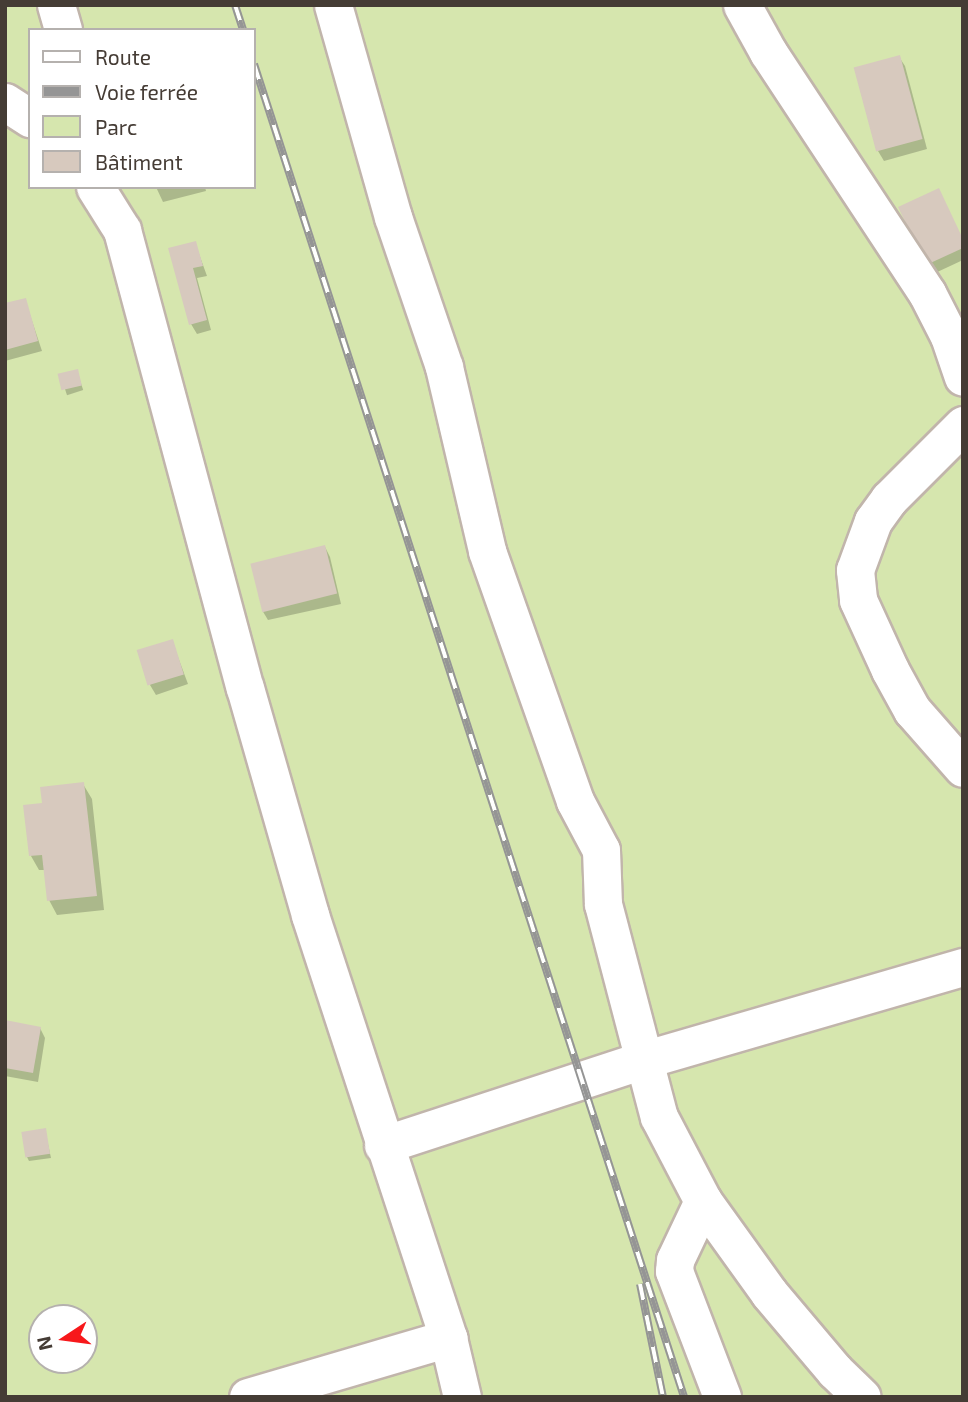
<!DOCTYPE html>
<meta charset="utf-8">
<style>
body{margin:0}
#map{position:relative;width:968px;height:1402px;overflow:hidden;background:#f2ece5;font-family:"Exo 2",sans-serif}
div>[style]{position:absolute}
[style*='--x']{left:calc(var(--x)*1px);top:calc(var(--y)*1px);width:calc(var(--w)*1px);rotate:calc(var(--a)*1deg)}
.green>*{inset:0;background:#d6e6ae}
.shadow>*{inset:0;background:#0003;transform-origin:0 0}
.building>*{inset:0;background:#d7c9be;transform-origin:0 0}
.roads{filter:drop-shadow(2px 0 #c1b5ab) drop-shadow(-2px 0 #c1b5ab) drop-shadow(0 2px #c1b5ab) drop-shadow(0 -2px #c1b5ab)}
.minor>*{height:37px;margin:-18.5px;padding:0 18.5px;transform-origin:18.5px;border-radius:18.5px;background:#fff}
.rail>*{height:8px;margin-top:-4px;transform-origin:0;background:repeating-linear-gradient(90deg,#fff 0 16px,#959595 0 32px);box-sizing:border-box;border-block:2px solid #959595}
span{translate:-50% -50%;white-space:nowrap;text-align:center;line-height:1.15;-webkit-text-stroke:5px #fff;paint-order:stroke}
.frame{position:absolute;inset:0;border:7px solid #453c35;pointer-events:none}
.legend{position:absolute;left:28px;top:28px;width:228px;height:161px;box-sizing:border-box;background:#fff;border:2px solid #b5b1ae;margin:0;padding:9px 12px;list-style:none;font-size:21px;color:#453c35}
.legend li{display:flex;align-items:center;gap:14px;height:35px}
.legend b{width:35px;border:2px solid #b5b1ae}
.north{position:absolute;left:28px;top:1304px;width:70px;height:70px;box-sizing:border-box;background:#fff;border:2px solid #b5b1ae;border-radius:50%;rotate:257deg;font-size:19px;font-weight:700;line-height:28px;text-align:center;color:#453c35}
.north::after{content:'';display:block;margin:auto;width:24px;height:32px;background:#f7181b;clip-path:polygon(50% 0,100% 100%,50% 72%,0 100%)}
</style>
<div id="map">
<div class="green">
<div style="clip-path:polygon(evenodd,5px 5px,963px 5px,963px 1397px,5px 1397px,5px 5px,30px 30px,254px 30px,254px 187px,30px 187px,30px 30px,5px 5px,42px 1318px,84px 1318px,84px 1360px,42px 1360px,42px 1318px)"></div>
</div>
<div class="shadow">
<div style="clip-path:polygon(899px 57px,905px 66px,927px 149px,884px 161px,878px 151px)"></div>
<div style="clip-path:polygon(156px 187px,205px 187px,206px 191px,163px 202px)"></div>
<div style="clip-path:polygon(963px 240px,963px 260px,933px 274px,927px 265px)"></div>
<div style="clip-path:polygon(195px 243px,207px 276px,197px 278px,211px 330px,197px 334px,191px 324px,170px 250px)"></div>
<div style="clip-path:polygon(25px 300px,42px 351px,5px 361px,5px 305px)"></div>
<div style="left:77px;top:371px;width:20px;height:17px;rotate:72deg"></div>
<div style="clip-path:polygon(325px 547px,330px 557px,341px 604px,268px 620px,262px 610px)"></div>
<div style="clip-path:polygon(172px 641px,188px 684px,156px 695px,150px 685px)"></div>
<div style="clip-path:polygon(83px 784px,92px 799px,104px 910px,57px 915px,49px 900px,45px 870px,39px 870px,31px 856px,44px 805px)"></div>
<div style="clip-path:polygon(40px 1028px,45px 1038px,38px 1082px,5px 1076px,5px 1031px)"></div>
<div style="clip-path:polygon(45px 1130px,51px 1158px,29px 1161px,27px 1157px)"></div>
</div>
<div class="building">
<div style="left:900px;top:55px;width:87px;height:48px;rotate:75deg"></div>
<div style="clip-path:polygon(939px 188px,963px 239px,963px 248px,926px 265px,898px 207px)"></div>
<div style="clip-path:polygon(196px 241px,203px 266px,193px 268px,207px 320px,189px 325px,168px 248px)"></div>
<div style="clip-path:polygon(26px 298px,38px 341px,5px 350px,5px 303px)"></div>
<div style="left:78px;top:369px;width:17px;height:21px;rotate:77deg"></div>
<div style="left:325px;top:545px;width:50px;height:77px;rotate:76deg"></div>
<div style="left:173px;top:639px;width:37px;height:38px;rotate:73deg"></div>
<div style="clip-path:polygon(84px 782px,97px 896px,47px 901px,42px 855px,29px 856px,23px 805px,42px 803px,40px 787px)"></div>
<div style="clip-path:polygon(5px 1020px,41px 1027px,33px 1073px,5px 1068px)"></div>
<div style="left:46px;top:1128px;width:26px;height:25px;rotate:81deg"></div>
</div>
<div class="roads">
<div class="minor">
<div style="--x:56;--y:5;--w:26;--a:74"></div>
<div style="--x:333;--y:5;--w:220;--a:74.2"></div>
<div style="--x:393;--y:217;--w:158;--a:71.2"></div>
<div style="--x:444;--y:367;--w:189;--a:76.8"></div>
<div style="--x:487;--y:551;--w:265;--a:70.6"></div>
<div style="--x:575;--y:801;--w:55;--a:62"></div>
<div style="--x:601;--y:850;--w:54;--a:87.9"></div>
<div style="--x:603;--y:904;--w:220;--a:75.3"></div>
<div style="--x:659;--y:1117;--w:95;--a:62.4"></div>
<div style="--x:703;--y:1201;--w:113;--a:54.3"></div>
<div style="--x:769;--y:1293;--w:102;--a:49.8"></div>
<div style="--x:835;--y:1371;--w:37;--a:44"></div>
<div style="--x:742;--y:5;--w:54;--a:61"></div>
<div style="--x:768;--y:52;--w:289;--a:56.6"></div>
<div style="--x:927;--y:293;--w:48;--a:62.9"></div>
<div style="--x:949;--y:336;--w:43;--a:71.1"></div>
<div style="--x:5;--y:102;--w:30;--a:33"></div>
<div style="--x:95;--y:187;--w:51;--a:57.9"></div>
<div style="--x:122;--y:230;--w:474;--a:75"></div>
<div style="--x:245;--y:688;--w:236;--a:74"></div>
<div style="--x:310;--y:915;--w:445;--a:71.9"></div>
<div style="--x:448;--y:1338;--w:61;--a:76.7"></div>
<div style="--x:963;--y:425;--w:105;--a:135"></div>
<div style="--x:889;--y:499;--w:27;--a:126"></div>
<div style="--x:873;--y:521;--w:52;--a:110.2"></div>
<div style="--x:855;--y:570;--w:30;--a:84"></div>
<div style="--x:858;--y:600;--w:77;--a:65.4"></div>
<div style="--x:890;--y:670;--w:46;--a:61.2"></div>
<div style="--x:912;--y:710;--w:77;--a:48.7"></div>
<div style="--x:383;--y:1145;--w:277;--a:-18.1"></div>
<div style="--x:646;--y:1059;--w:330;--a:-16.2"></div>
<div style="--x:703;--y:1201;--w:65;--a:115.4"></div>
<div style="--x:675;--y:1260;--w:11;--a:95"></div>
<div style="--x:674;--y:1271;--w:135;--a:69.1"></div>
<div style="--x:248;--y:1397;--w:209;--a:-16.4"></div>
</div>
</div>
<div class="rail">
<div style="--x:235;--y:5;--w:26;--a:72"></div>
<div style="--x:254;--y:64;--w:1401;--a:72.12"></div>
<div style="--x:640;--y:1284;--w:115;--a:78.5"></div>
</div>
<div class="frame"></div>
<ul class="legend">
<li><b style="height:9px;background:#fff"></b>Route</li>
<li><b style="height:9px;background:#959595"></b>Voie ferrée</li>
<li><b style="height:19px;background:#d6e6ae"></b>Parc</li>
<li><b style="height:19px;background:#d7c9be"></b>Bâtiment</li>
</ul>
<div class="north">N</div>
</div>
